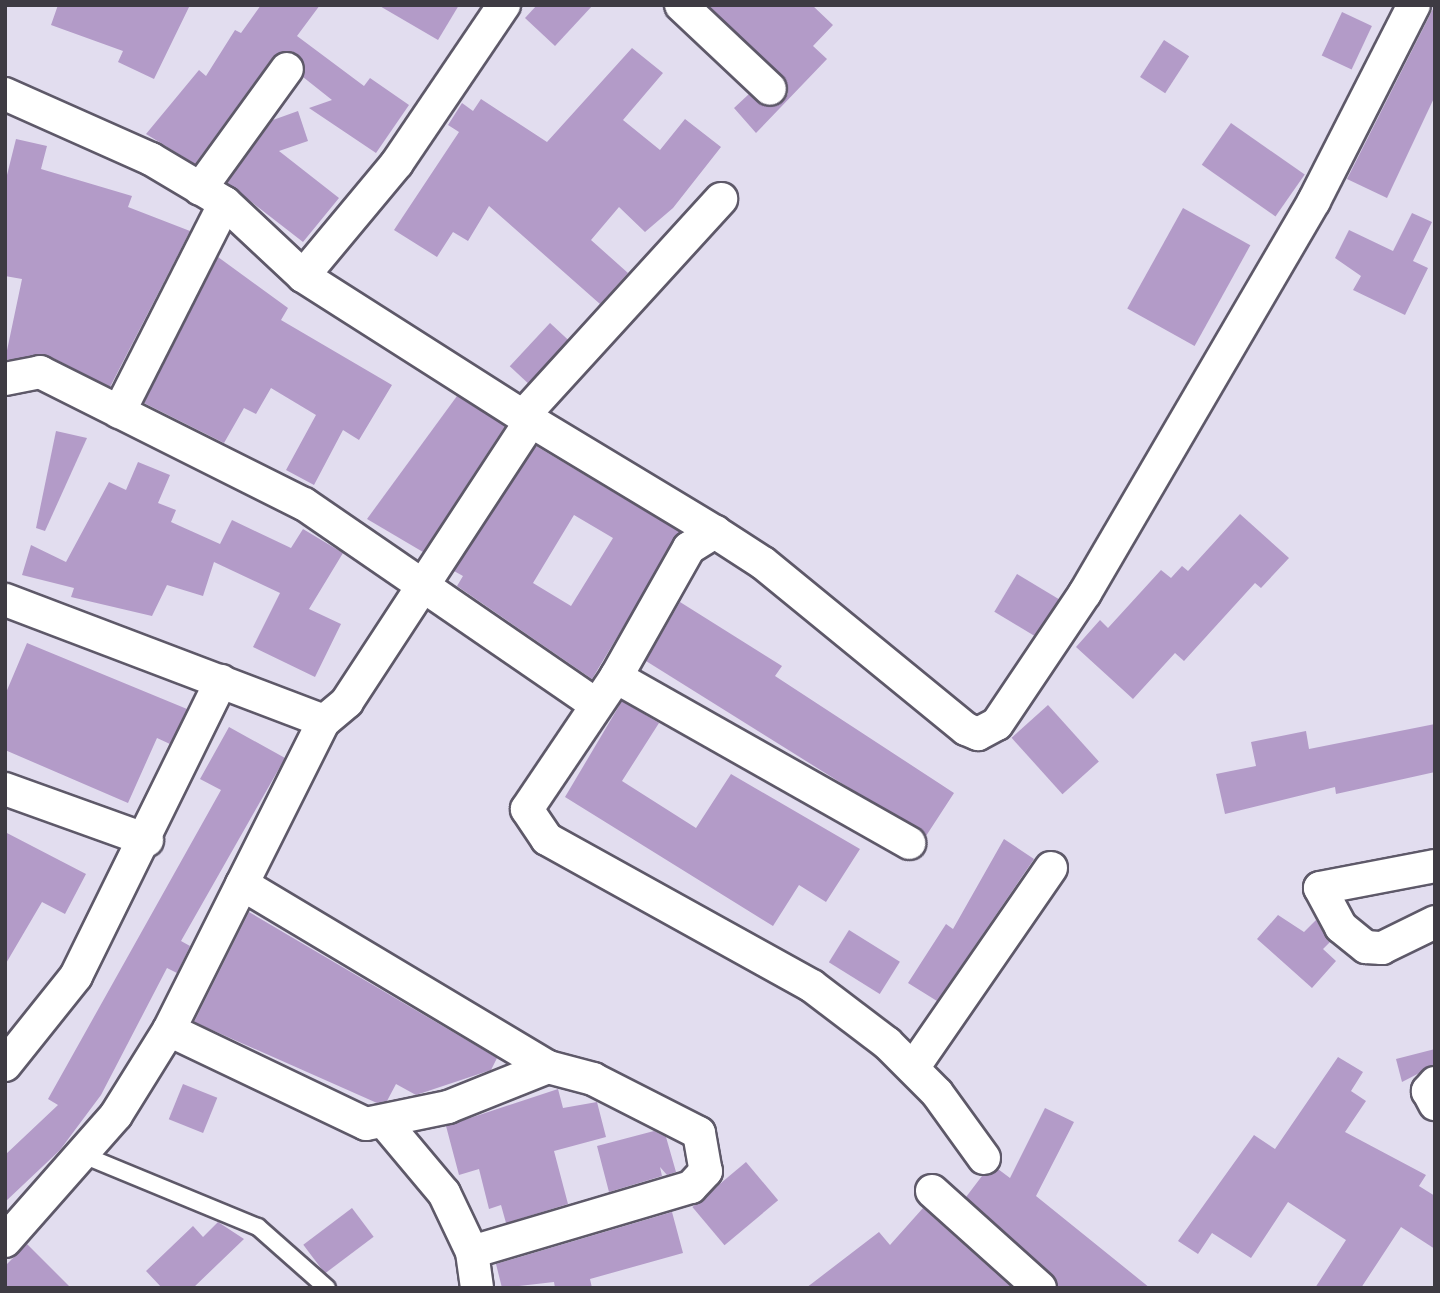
<!DOCTYPE html>
<style>
body{margin:0}
#map{position:relative;width:1440px;height:1293px;overflow:hidden;background:#e2ddef;font-family:Ubuntu,sans-serif}
div>[style]{position:absolute}
[style*='--x']{left:calc(var(--x)*1px);top:calc(var(--y)*1px);width:calc(var(--w)*1px);rotate:calc(var(--a)*1deg)}
.building>*{inset:0;background:#b39bc8;transform-origin:0 0}
.roads{filter:drop-shadow(2px 0 #5e5969) drop-shadow(-2px 0 #5e5969) drop-shadow(0 2px #5e5969) drop-shadow(0 -2px #5e5969)}
.lane>*{height:16px;margin:-8px;padding:0 8px;transform-origin:8px;border-radius:8px;background:#fff}
.street>*{height:32px;margin:-16px;padding:0 16px;transform-origin:16px;border-radius:16px;background:#fff}
span{translate:-50% -50%;white-space:nowrap;text-align:center;line-height:1.15;-webkit-text-stroke:7px #fff;paint-order:stroke}
.frame{position:absolute;inset:0;border:7px solid #3e3b43;pointer-events:none}
</style>
<div id="map">
<div class="building">
<div style="clip-path:polygon(58px 5px,190px 5px,154px 79px,118px 62px,123px 51px,51px 25px)"></div>
<div style="clip-path:polygon(261px 5px,320px 5px,297px 36px,364px 86px,370px 78px,409px 105px,376px 153px,309px 108px,332px 100px,303px 77px,303px 61px,288px 51px,272px 58px,195px 164px,146px 134px,199px 70px,206px 76px,235px 30px,241px 33px)"></div>
<div style="clip-path:polygon(378px 5px,459px 5px,438px 40px)"></div>
<div style="clip-path:polygon(537px 5px,593px 5px,555px 46px,525px 18px)"></div>
<div style="clip-path:polygon(708px 5px,812px 5px,833px 25px,813px 46px,827px 59px,756px 133px,734px 108px,749px 94px,776px 106px,788px 94px,787px 83px)"></div>
<div style="clip-path:polygon(1435px 5px,1435px 96px,1387px 198px,1347px 179px)"></div>
<div style="left:1342px;top:12px;width:33px;height:48px;rotate:25deg"></div>
<div style="left:1164px;top:40px;width:30px;height:44px;rotate:33deg"></div>
<div style="clip-path:polygon(632px 48px,663px 73px,623px 120px,660px 150px,685px 119px,721px 147px,673px 208px,645px 232px,619px 207px,591px 240px,628px 273px,600px 304px,489px 206px,468px 241px,453px 232px,437px 257px,394px 230px,459px 132px,448px 125px,462px 103px,473px 111px,481px 99px,547px 142px)"></div>
<div style="clip-path:polygon(298px 111px,308px 141px,279px 151px,339px 198px,303px 242px,227px 183px,273px 120px)"></div>
<div style="left:1231px;top:123px;width:90px;height:51px;rotate:35deg"></div>
<div style="clip-path:polygon(16px 139px,47px 146px,41px 169px,132px 196px,128px 207px,190px 231px,110px 387px,47px 355px,5px 360px,22px 279px,5px 276px,5px 183px)"></div>
<div style="left:1183px;top:208px;width:77px;height:115px;rotate:29deg"></div>
<div style="clip-path:polygon(1412px 213px,1432px 222px,1413px 261px,1428px 268px,1405px 315px,1353px 290px,1361px 276px,1335px 258px,1349px 230px,1393px 251px)"></div>
<div style="clip-path:polygon(218px 257px,288px 308px,281px 320px,392px 385px,359px 440px,343px 430px,314px 485px,286px 470px,316px 415px,271px 388px,256px 414px,244px 408px,224px 443px,144px 403px)"></div>
<div style="left:550px;top:323px;width:25px;height:59px;rotate:43deg"></div>
<div style="clip-path:polygon(457px 396px,505px 426px,423px 552px,367px 519px)"></div>
<div style="clip-path:polygon(56px 431px,87px 438px,45px 531px,36px 528px)"></div>
<div style="clip-path:polygon(evenodd,536px 446px,680px 532px,592px 679px,457px 586px,463px 576px,454px 571px,536px 446px,574px 515px,613px 538px,571px 606px,533px 583px,574px 515px)"></div>
<div style="clip-path:polygon(138px 462px,170px 475px,158px 503px,176px 510px,171px 522px,220px 544px,232px 520px,291px 548px,303px 529px,343px 553px,309px 609px,341px 624px,315px 677px,253px 647px,280px 593px,214px 562px,203px 596px,167px 585px,152px 616px,71px 597px,74px 588px,22px 575px,31px 545px,66px 562px,109px 482px,126px 490px)"></div>
<div style="clip-path:polygon(1240px 514px,1289px 558px,1261px 588px,1255px 583px,1184px 661px,1175px 653px,1133px 699px,1076px 647px,1100px 620px,1108px 628px,1161px 570px,1171px 578px,1182px 566px,1188px 571px)"></div>
<div style="left:1017px;top:574px;width:49px;height:44px;rotate:31deg"></div>
<div style="clip-path:polygon(680px 602px,782px 666px,775px 676px,954px 793px,926px 836px,646px 661px)"></div>
<div style="clip-path:polygon(27px 643px,187px 709px,170px 744px,157px 738px,128px 803px,5px 750px,5px 695px)"></div>
<div style="clip-path:polygon(622px 701px,659px 723px,622px 781px,696px 828px,731px 774px,860px 849px,826px 902px,799px 885px,773px 926px,565px 797px)"></div>
<div style="left:1048px;top:705px;width:76px;height:49px;rotate:48deg"></div>
<div style="clip-path:polygon(1435px 724px,1435px 772px,1336px 794px,1335px 787px,1225px 814px,1216px 774px,1256px 766px,1251px 742px,1306px 731px,1309px 749px)"></div>
<div style="clip-path:polygon(229px 727px,285px 758px,181px 941px,190px 946px,177px 973px,167px 968px,101px 1095px,60px 1150px,5px 1202px,5px 1155px,58px 1105px,48px 1099px,221px 790px,200px 779px)"></div>
<div style="clip-path:polygon(5px 832px,86px 874px,65px 914px,42px 902px,5px 965px)"></div>
<div style="clip-path:polygon(1004px 839px,1034px 859px,937px 1001px,908px 983px,946px 924px,953px 929px)"></div>
<div style="clip-path:polygon(249px 912px,497px 1058px,491px 1070px,416px 1095px,396px 1084px,387px 1101px,377px 1103px,194px 1022px)"></div>
<div style="clip-path:polygon(1278px 915px,1304px 932px,1316px 920px,1330px 942px,1323px 949px,1336px 961px,1312px 988px,1257px 939px)"></div>
<div style="left:849px;top:930px;width:60px;height:38px;rotate:32deg"></div>
<div style="clip-path:polygon(1435px 1049px,1435px 1065px,1402px 1082px,1396px 1059px)"></div>
<div style="clip-path:polygon(1338px 1057px,1363px 1072px,1351px 1091px,1366px 1101px,1345px 1132px,1426px 1175px,1419px 1186px,1435px 1196px,1435px 1249px,1401px 1227px,1361px 1288px,1315px 1288px,1346px 1240px,1288px 1202px,1251px 1258px,1212px 1233px,1198px 1254px,1178px 1241px,1254px 1135px,1275px 1149px)"></div>
<div style="left:183px;top:1084px;width:37px;height:38px;rotate:22deg"></div>
<div style="clip-path:polygon(558px 1089px,563px 1108px,597px 1102px,606px 1137px,554px 1151px,568px 1204px,506px 1223px,501px 1205px,489px 1209px,479px 1169px,459px 1175px,446px 1126px)"></div>
<div style="clip-path:polygon(1045px 1108px,1074px 1122px,1036px 1196px,1150px 1288px,1058px 1288px,1052px 1274px,966px 1197px,982px 1176px,998px 1169px,1010px 1178px)"></div>
<div style="clip-path:polygon(654px 1131px,666px 1137px,676px 1172px,667px 1175px,660px 1167px,662px 1176px,609px 1192px,597px 1146px)"></div>
<div style="left:746px;top:1162px;width:50px;height:70px;rotate:50deg"></div>
<div style="left:352px;top:1208px;width:36px;height:61px;rotate:53deg"></div>
<div style="clip-path:polygon(923px 1208px,1012px 1288px,806px 1288px,879px 1232px,890px 1245px)"></div>
<div style="clip-path:polygon(672px 1212px,683px 1253px,590px 1279px,592px 1288px,555px 1288px,554px 1282px,502px 1288px,496px 1264px)"></div>
<div style="clip-path:polygon(218px 1222px,244px 1239px,193px 1288px,162px 1288px,146px 1271px,193px 1226px,203px 1237px)"></div>
<div style="clip-path:polygon(27px 1244px,71px 1288px,5px 1288px,5px 1266px)"></div>
</div>
<div class="roads">
<div class="lane">
<div style="--x:83;--y:1155;--w:189;--a:22.4"></div>
<div style="--x:258;--y:1227;--w:92;--a:41.5"></div>
</div>
<div class="street">
<div style="--x:681;--y:5;--w:122;--a:43.3"></div>
<div style="--x:5;--y:94;--w:160;--a:24"></div>
<div style="--x:151;--y:159;--w:86;--a:30.7"></div>
<div style="--x:225;--y:203;--w:107;--a:43.1"></div>
<div style="--x:303;--y:276;--w:261;--a:32.5"></div>
<div style="--x:523;--y:416;--w:12;--a:76"></div>
<div style="--x:526;--y:428;--w:327;--a:123.2"></div>
<div style="--x:347;--y:702;--w:30;--a:140"></div>
<div style="--x:324;--y:721;--w:341;--a:-159.2"></div>
<div style="--x:200;--y:189;--w:148;--a:-54.1"></div>
<div style="--x:303;--y:276;--w:147;--a:-50.2"></div>
<div style="--x:397;--y:163;--w:191;--a:-55.9"></div>
<div style="--x:5;--y:379;--w:36;--a:-11"></div>
<div style="--x:40;--y:372;--w:295;--a:26.6"></div>
<div style="--x:304;--y:504;--w:352;--a:34.5"></div>
<div style="--x:119;--y:412;--w:234;--a:-63.1"></div>
<div style="--x:715;--y:532;--w:224;--a:-148.9"></div>
<div style="--x:523;--y:416;--w:294;--a:-47.6"></div>
<div style="--x:616;--y:677;--w:337;--a:29.5"></div>
<div style="--x:5;--y:789;--w:151;--a:19.8"></div>
<div style="--x:1435;--y:866;--w:117;--a:169.2"></div>
<div style="--x:1320;--y:888;--w:44;--a:61.7"></div>
<div style="--x:1341;--y:927;--w:32;--a:39"></div>
<div style="--x:1366;--y:947;--w:16;--a:4"></div>
<div style="--x:1382;--y:948;--w:59;--a:-26.1"></div>
<div style="--x:242;--y:884;--w:357;--a:30.9"></div>
<div style="--x:169;--y:1030;--w:218;--a:25.5"></div>
<div style="--x:366;--y:1124;--w:84;--a:-11.7"></div>
<div style="--x:448;--y:1107;--w:108;--a:-21.8"></div>
<div style="--x:548;--y:1067;--w:47;--a:14.9"></div>
<div style="--x:593;--y:1079;--w:119;--a:27"></div>
<div style="--x:699;--y:1133;--w:39;--a:80"></div>
<div style="--x:706;--y:1171;--w:22;--a:133"></div>
<div style="--x:691;--y:1187;--w:228;--a:163.5"></div>
<div style="--x:5;--y:1065;--w:114;--a:-51.4"></div>
<div style="--x:76;--y:976;--w:329;--a:-63.8"></div>
<div style="--x:913;--y:1068;--w:243;--a:-55.4"></div>
<div style="--x:1435;--y:1083;--w:11;--a:131"></div>
<div style="--x:1428;--y:1091;--w:15;--a:62"></div>
<div style="--x:386;--y:1124;--w:90;--a:50"></div>
<div style="--x:444;--y:1193;--w:65;--a:64.6"></div>
<div style="--x:472;--y:1252;--w:36;--a:82"></div>
<div style="--x:984;--y:1158;--w:80;--a:-125.9"></div>
<div style="--x:937;--y:1093;--w:71;--a:-135"></div>
<div style="--x:887;--y:1043;--w:94;--a:-142.8"></div>
<div style="--x:812;--y:986;--w:303;--a:-151"></div>
<div style="--x:547;--y:839;--w:36;--a:-124"></div>
<div style="--x:527;--y:809;--w:159;--a:-56"></div>
<div style="--x:616;--y:677;--w:148;--a:-60.5"></div>
<div style="--x:689;--y:548;--w:31;--a:-32"></div>
<div style="--x:715;--y:532;--w:57;--a:32.9"></div>
<div style="--x:763;--y:563;--w:262;--a:39.3"></div>
<div style="--x:966;--y:729;--w:13;--a:23"></div>
<div style="--x:978;--y:734;--w:21;--a:-28"></div>
<div style="--x:997;--y:724;--w:158;--a:-56.1"></div>
<div style="--x:1085;--y:593;--w:454;--a:-59.7"></div>
<div style="--x:1314;--y:201;--w:220;--a:-63"></div>
<div style="--x:932;--y:1191;--w:145;--a:41.9"></div>
<div style="--x:5;--y:1241;--w:168;--a:-48.6"></div>
<div style="--x:116;--y:1115;--w:100;--a:-58.1"></div>
<div style="--x:169;--y:1030;--w:346;--a:-63.4"></div>
</div>
</div>
<div class="frame"></div>
</div>
